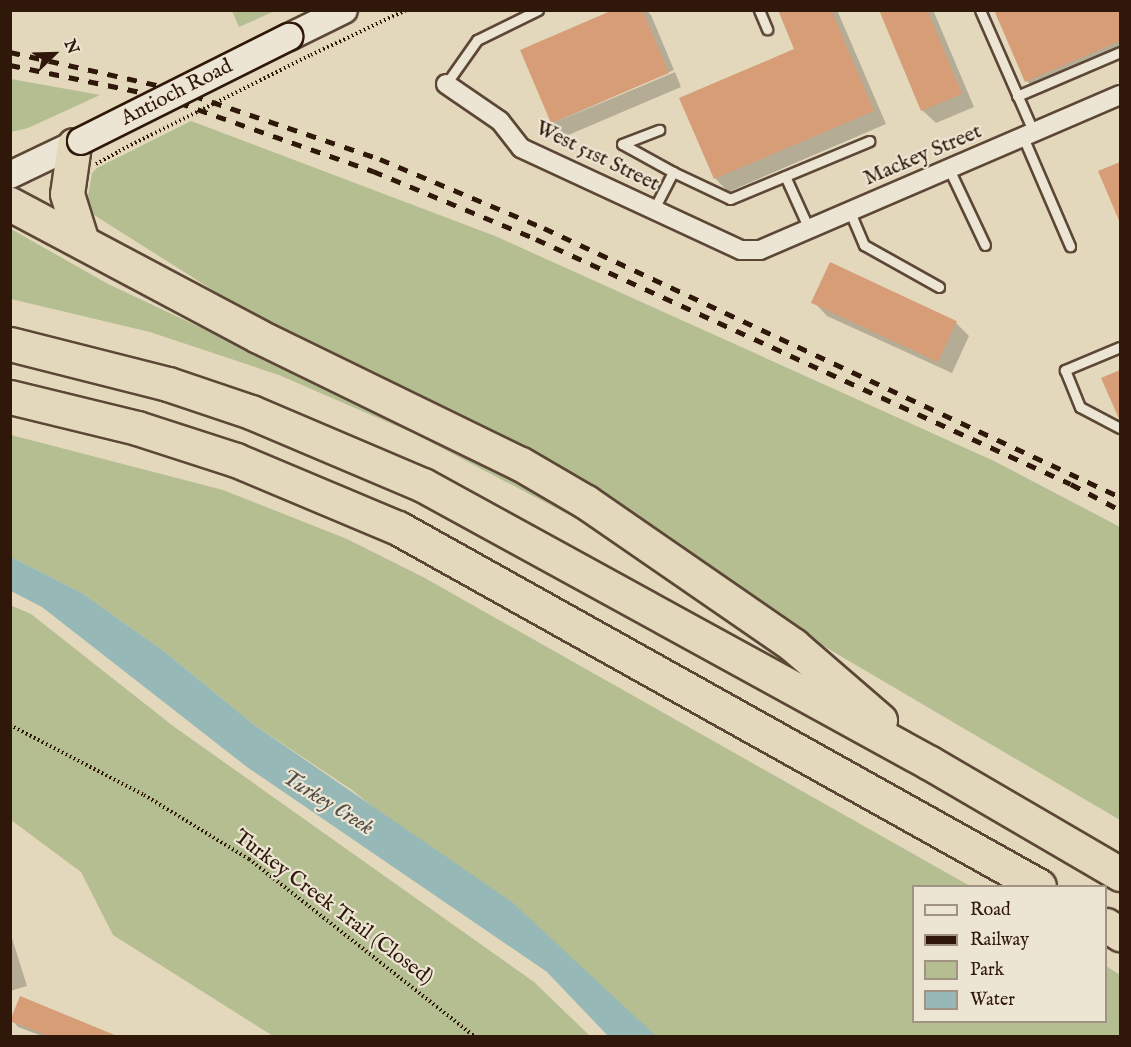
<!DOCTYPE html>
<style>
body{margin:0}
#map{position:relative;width:1131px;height:1047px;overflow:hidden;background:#e3d7bc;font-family:"IM FELL English",serif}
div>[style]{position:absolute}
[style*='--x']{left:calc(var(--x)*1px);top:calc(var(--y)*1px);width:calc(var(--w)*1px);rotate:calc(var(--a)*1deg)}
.green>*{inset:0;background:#b4be90}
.water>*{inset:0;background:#96b8b7}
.shadow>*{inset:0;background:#0003}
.building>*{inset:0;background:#d79d77;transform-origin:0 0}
.path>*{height:4px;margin-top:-2px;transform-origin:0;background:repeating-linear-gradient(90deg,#2f1709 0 1.5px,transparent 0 4.5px)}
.roads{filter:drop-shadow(2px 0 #5c4736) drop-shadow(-2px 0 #5c4736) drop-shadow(0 2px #5c4736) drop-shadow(0 -2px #5c4736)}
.service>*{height:9px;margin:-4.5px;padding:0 4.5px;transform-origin:4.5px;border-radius:4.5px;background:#ede5d3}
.minor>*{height:18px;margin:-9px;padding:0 9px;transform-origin:9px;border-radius:9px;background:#ede5d3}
.secondary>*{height:26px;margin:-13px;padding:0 13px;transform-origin:13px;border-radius:13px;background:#ede5d3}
.motorway>*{height:33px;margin:-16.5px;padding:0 16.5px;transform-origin:16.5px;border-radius:16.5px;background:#e3d7bc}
.rail>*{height:4.5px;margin-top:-2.25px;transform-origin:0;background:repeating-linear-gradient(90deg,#2f1709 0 10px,transparent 0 20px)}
.path-bridge>*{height:4px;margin-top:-2px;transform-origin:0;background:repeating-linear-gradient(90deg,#2f1709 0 1.5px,transparent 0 4.5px)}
.bridges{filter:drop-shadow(2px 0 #2f1709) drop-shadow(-2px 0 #2f1709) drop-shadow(0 2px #2f1709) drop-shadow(0 -2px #2f1709)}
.secondary-bridge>*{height:26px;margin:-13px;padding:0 13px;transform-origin:13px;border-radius:13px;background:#ede5d3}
span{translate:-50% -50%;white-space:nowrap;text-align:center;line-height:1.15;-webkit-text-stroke:4.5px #ede5d3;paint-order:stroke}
.street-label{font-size:21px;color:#2f1709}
.water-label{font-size:22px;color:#534f46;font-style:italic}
.frame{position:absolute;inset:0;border:12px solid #2f1709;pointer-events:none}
.legend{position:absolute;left:912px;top:885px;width:195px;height:138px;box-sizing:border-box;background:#ede5d3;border:2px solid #a19382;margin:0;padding:8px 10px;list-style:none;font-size:18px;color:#2f1709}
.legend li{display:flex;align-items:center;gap:12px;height:30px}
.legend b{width:30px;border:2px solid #a19382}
.north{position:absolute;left:24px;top:24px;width:60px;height:60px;-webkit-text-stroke:4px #ede5d3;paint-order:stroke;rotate:67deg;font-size:16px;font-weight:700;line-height:24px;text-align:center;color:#2f1709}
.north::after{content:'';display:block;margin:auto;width:21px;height:27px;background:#2f1709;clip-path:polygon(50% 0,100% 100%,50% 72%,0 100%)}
</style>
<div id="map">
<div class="green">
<div style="clip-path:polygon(232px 11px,275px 11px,239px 27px)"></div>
<div style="clip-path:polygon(11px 79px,100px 95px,28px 128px,11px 132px)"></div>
<div style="clip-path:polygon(191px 121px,495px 236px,994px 461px,1120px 527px,1120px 820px,815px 641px,604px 495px,282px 334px,91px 213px,84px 197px,88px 196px,92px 173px,97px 168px)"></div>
<div style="clip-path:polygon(11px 229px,108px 284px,477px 457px,575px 518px,415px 434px,279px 375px,150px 332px,11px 299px)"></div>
<div style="clip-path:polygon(11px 435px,223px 490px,347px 539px,423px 577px,970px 886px,914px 886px,914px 1022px,1106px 1022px,1106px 966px,1120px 975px,1120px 1036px,656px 1036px,352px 790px,253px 724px,165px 652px,82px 593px,11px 557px)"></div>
<div style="clip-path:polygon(10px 605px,31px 614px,173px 726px,534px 982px,590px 1036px,273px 1036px,113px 935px,81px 872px,11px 820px)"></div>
</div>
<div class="water">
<div style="clip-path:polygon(11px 557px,82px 593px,165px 652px,253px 724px,512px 902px,656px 1036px,608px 1036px,547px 972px,247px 767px,42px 607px,11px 591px)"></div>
</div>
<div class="shadow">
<div style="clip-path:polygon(617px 10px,646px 10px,651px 15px,674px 70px,556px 122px,675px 72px,681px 87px,566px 136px,552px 122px)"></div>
<div style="clip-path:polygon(779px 10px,837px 10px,886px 124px,728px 192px,715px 178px,796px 50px)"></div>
<div style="clip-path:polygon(881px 10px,933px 10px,974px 107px,936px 123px,922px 110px)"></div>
<div style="clip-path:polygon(996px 10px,1120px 10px,1120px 60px,1040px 95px,1027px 81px)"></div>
<div style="clip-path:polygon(1120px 163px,1120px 219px,1100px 172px)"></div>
<div style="clip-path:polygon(814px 302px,956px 323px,969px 336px,952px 373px,827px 316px)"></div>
<div style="clip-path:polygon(1120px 372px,1120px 419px,1103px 379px)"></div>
<div style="clip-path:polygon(10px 932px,27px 986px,10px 991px)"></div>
<div style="clip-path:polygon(21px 997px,116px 1036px,42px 1036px,18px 1027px,12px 1020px)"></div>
</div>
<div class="building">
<div style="clip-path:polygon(613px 10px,642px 10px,669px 73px,551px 123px,520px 50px)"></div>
<div style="clip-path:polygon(778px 10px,831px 10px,874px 111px,714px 179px,679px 98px,794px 49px)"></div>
<div style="clip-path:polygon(879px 10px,927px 10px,962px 94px,921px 111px)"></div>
<div style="clip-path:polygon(994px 10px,1120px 10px,1120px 41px,1025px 82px)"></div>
<div style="clip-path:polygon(1120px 162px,1120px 223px,1098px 171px)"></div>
<div style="left:830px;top:262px;width:140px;height:45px;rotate:25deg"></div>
<div style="clip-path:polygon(1120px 370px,1120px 421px,1101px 378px)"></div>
<div style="clip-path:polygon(20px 996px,117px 1036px,49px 1036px,10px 1021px)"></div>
</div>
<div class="path">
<div style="--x:311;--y:55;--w:105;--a:-25.3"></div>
<div style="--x:96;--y:164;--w:26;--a:-29"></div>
<div style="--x:10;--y:725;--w:151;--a:27.6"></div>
<div style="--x:144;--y:795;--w:123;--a:31.4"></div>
<div style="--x:249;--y:859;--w:286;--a:38.2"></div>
</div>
<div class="roads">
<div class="service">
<div style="--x:759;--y:10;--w:21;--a:67"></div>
<div style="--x:980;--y:10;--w:134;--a:66.3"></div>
<div style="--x:446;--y:84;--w:54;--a:-54.8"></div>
<div style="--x:477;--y:40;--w:68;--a:-26.2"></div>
<div style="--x:1017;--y:96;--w:112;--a:-23.1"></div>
<div style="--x:1023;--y:137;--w:119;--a:66.7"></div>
<div style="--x:949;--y:169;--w:84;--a:64.7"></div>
<div style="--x:673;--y:172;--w:63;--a:25.3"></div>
<div style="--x:730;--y:199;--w:151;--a:-22.6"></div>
<div style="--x:785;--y:176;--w:58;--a:65.6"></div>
<div style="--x:654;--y:209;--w:42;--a:-62.8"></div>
<div style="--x:673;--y:172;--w:58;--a:-151.2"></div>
<div style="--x:622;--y:144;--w:40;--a:-21"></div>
<div style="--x:850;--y:212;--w:36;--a:67"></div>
<div style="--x:864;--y:245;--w:86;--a:29.2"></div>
<div style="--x:1120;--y:347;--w:60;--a:157.3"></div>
<div style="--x:1065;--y:370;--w:40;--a:68"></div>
<div style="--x:1080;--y:407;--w:45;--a:27.7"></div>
</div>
<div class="minor">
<div style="--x:446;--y:84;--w:65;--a:34.4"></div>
<div style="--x:500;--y:121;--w:34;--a:52"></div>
<div style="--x:521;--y:148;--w:242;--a:24.9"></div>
<div style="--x:741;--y:250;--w:19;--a:0"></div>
<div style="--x:760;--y:250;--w:392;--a:-23.3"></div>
</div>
<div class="secondary">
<div style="--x:289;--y:37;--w:61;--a:-26.1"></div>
<div style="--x:10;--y:175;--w:79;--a:-25.6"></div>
</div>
<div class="motorway">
<div style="--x:74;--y:145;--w:49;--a:98.1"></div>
<div style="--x:67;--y:194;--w:50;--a:72.6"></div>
<div style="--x:10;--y:204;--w:281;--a:28"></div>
<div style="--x:258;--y:336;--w:292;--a:26"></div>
<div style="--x:521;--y:464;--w:75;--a:30.3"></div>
<div style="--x:586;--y:502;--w:252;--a:34.6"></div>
<div style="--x:793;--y:645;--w:115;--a:40.8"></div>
<div style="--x:10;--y:344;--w:163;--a:14.2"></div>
<div style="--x:168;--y:384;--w:88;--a:18.6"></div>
<div style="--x:251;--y:412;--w:187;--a:23"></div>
<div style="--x:423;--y:485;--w:578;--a:28.74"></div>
<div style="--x:930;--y:763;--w:220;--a:30.3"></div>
<div style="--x:10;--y:397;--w:131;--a:13.7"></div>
<div style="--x:137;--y:428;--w:104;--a:17.9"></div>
<div style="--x:236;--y:460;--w:176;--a:22.8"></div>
<div style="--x:398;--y:528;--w:734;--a:29.18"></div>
<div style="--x:1106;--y:925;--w:17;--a:33"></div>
</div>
</div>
<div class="rail">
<div style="--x:10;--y:52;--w:168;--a:12.7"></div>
<div style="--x:174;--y:89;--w:218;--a:18.8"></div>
<div style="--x:380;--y:159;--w:178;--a:22.8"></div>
<div style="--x:544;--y:228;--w:636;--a:25.03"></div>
<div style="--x:10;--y:65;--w:153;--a:11.7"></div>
<div style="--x:160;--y:96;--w:226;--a:19.4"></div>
<div style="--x:373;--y:171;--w:177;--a:22.6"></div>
<div style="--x:536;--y:239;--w:588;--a:24.61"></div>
<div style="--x:1071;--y:484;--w:55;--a:28"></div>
</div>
<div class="path-bridge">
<div style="--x:119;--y:151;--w:215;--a:-26.6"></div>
</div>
<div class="bridges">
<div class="secondary-bridge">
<div style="--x:81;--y:141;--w:233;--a:-26.6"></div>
</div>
</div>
<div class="street-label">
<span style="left:177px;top:93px;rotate:-27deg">Antioch Road</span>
<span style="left:923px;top:156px;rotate:-23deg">Mackey Street</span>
<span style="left:597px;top:157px;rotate:26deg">West 51st Street</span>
<span style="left:333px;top:908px;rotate:37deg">Turkey Creek Trail (Closed)</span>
</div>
<div class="water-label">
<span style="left:327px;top:803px;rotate:32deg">Turkey Creek</span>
</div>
<div class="frame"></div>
<ul class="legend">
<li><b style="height:8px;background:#ede5d3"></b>Road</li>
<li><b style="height:8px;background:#2f1709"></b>Railway</li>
<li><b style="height:16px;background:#b4be90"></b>Park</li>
<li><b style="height:16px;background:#96b8b7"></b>Water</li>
</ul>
<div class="north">N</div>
</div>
